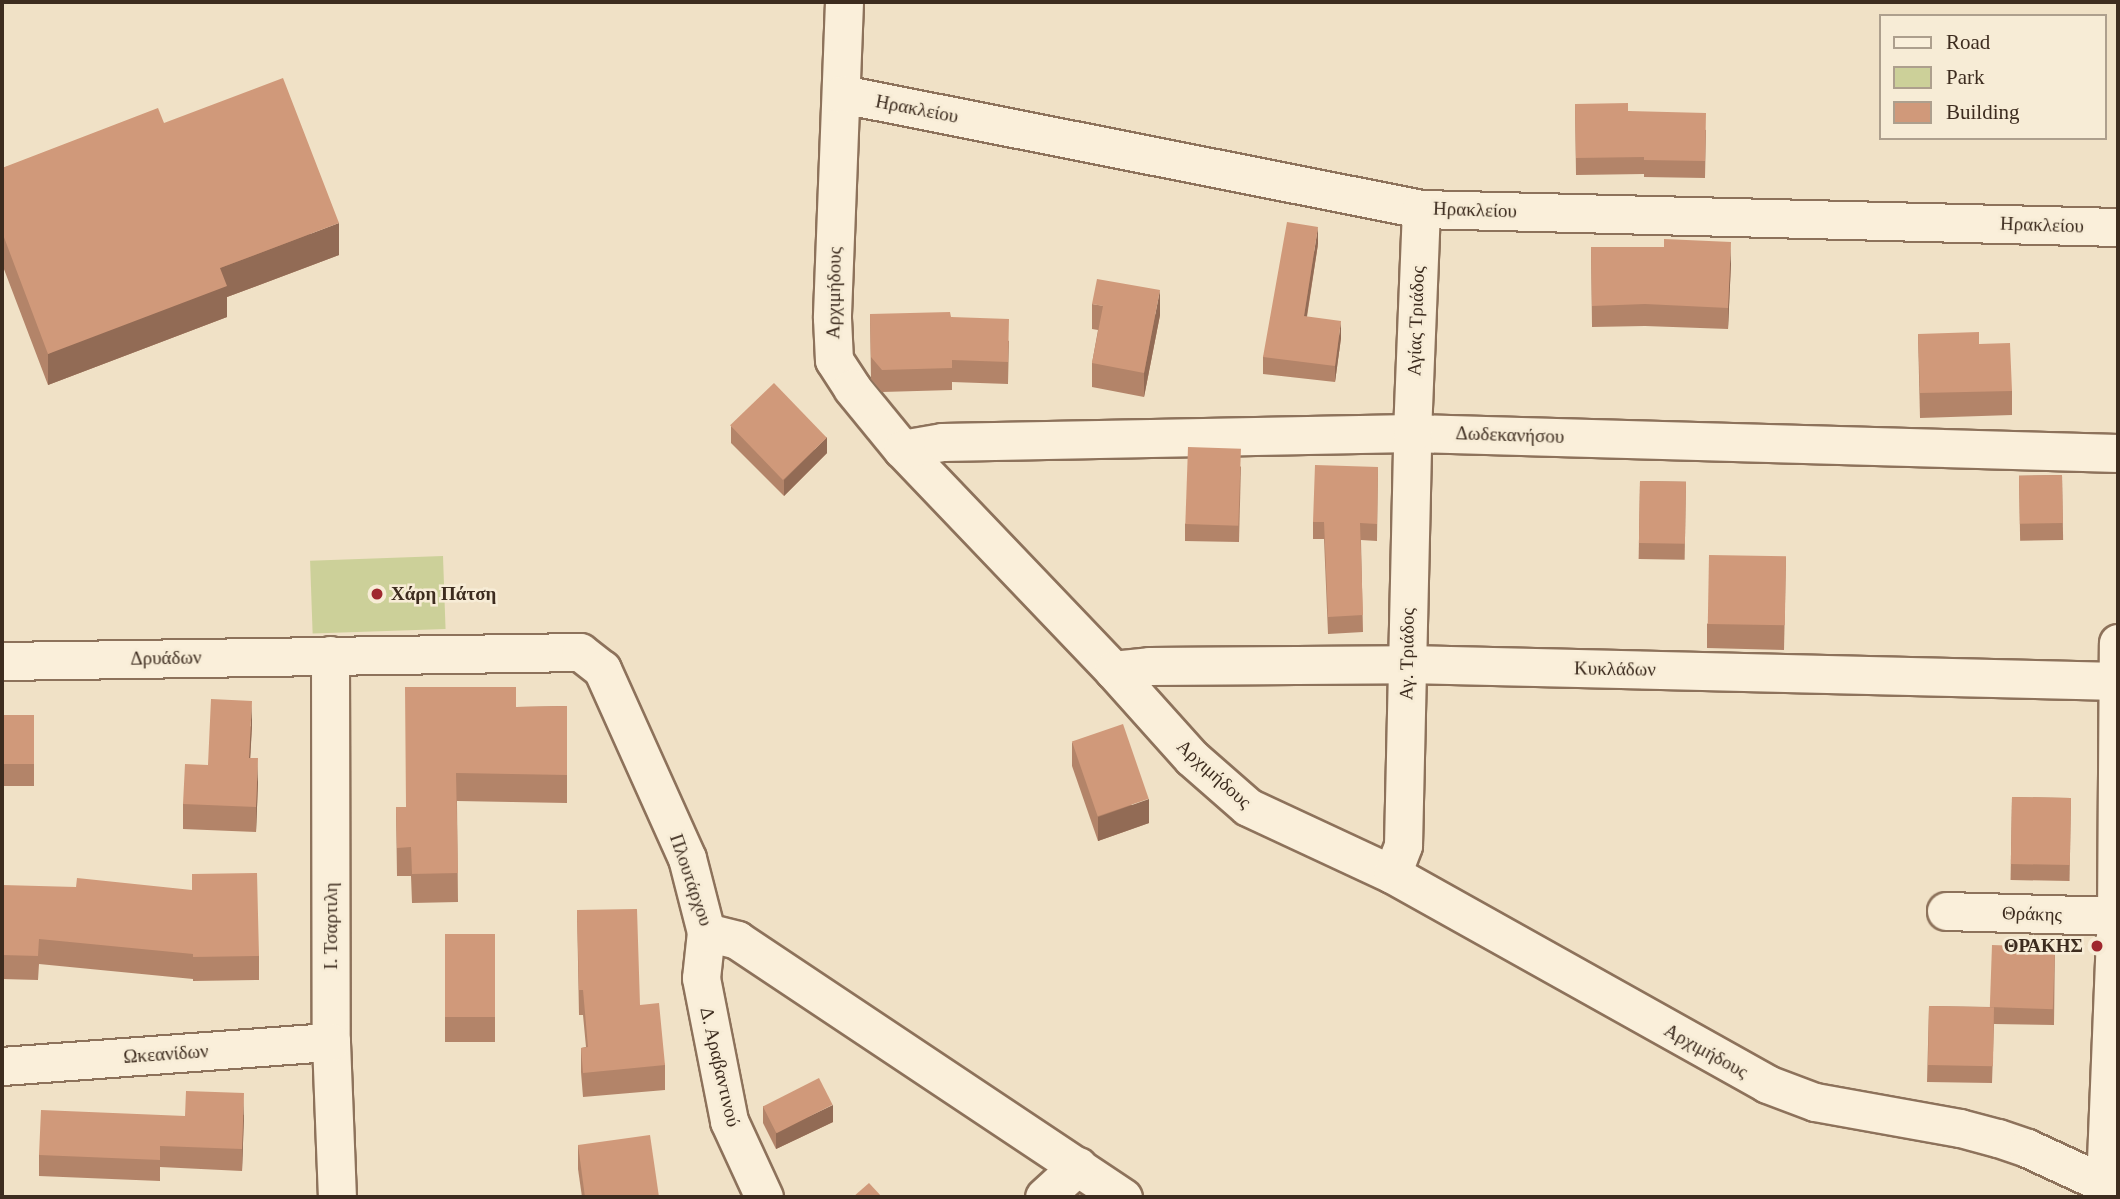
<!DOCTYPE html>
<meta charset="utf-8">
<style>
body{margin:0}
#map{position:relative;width:2120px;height:1199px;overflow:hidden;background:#f0e1c6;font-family:Georgia,serif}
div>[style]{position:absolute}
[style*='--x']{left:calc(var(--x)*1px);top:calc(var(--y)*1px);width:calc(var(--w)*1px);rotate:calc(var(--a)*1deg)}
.green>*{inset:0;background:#ccd099;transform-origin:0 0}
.roads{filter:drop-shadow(2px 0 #8d725b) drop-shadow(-2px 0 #8d725b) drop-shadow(0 2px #8d725b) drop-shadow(0 -2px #8d725b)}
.street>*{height:37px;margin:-18.5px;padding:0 18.5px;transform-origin:18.5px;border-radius:18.5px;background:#faefda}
.wall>*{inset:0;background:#b38469;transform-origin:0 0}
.shaded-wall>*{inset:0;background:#926b55}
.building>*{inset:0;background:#d0997a;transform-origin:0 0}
.dots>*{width:19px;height:19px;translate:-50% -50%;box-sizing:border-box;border:4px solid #f7ecd6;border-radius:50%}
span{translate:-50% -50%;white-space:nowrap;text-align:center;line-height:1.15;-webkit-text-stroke:5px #f7ecd6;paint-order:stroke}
.street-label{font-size:19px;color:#3d2c1f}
.poi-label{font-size:19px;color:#3d2c1f;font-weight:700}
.left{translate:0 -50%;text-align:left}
.right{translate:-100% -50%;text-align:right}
.frame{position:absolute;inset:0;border:4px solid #3d2c1f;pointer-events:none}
.legend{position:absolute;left:1879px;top:14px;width:228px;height:126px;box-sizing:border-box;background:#f7ecd6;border:2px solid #ad9f8d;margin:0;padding:9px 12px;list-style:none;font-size:21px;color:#3d2c1f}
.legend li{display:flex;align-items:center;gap:14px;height:35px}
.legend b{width:35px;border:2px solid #ad9f8d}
</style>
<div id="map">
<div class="green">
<div style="left:443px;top:556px;width:73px;height:133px;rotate:88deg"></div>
</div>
<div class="roads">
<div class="street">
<div style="--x:844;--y:2;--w:316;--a:92.2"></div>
<div style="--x:832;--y:318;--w:42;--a:87.3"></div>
<div style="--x:834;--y:360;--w:33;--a:57"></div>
<div style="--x:852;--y:388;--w:79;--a:50.7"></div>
<div style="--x:902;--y:449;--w:306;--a:46.3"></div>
<div style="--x:1113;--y:670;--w:118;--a:48.1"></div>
<div style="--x:1192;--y:758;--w:74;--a:41.2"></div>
<div style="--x:1248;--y:807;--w:159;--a:25"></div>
<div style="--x:1392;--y:874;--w:430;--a:29.2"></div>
<div style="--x:1767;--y:1084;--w:51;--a:20.6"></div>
<div style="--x:1815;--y:1102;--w:147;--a:10.2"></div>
<div style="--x:1960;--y:1128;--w:39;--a:15"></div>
<div style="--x:1998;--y:1138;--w:31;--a:19"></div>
<div style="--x:2027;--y:1148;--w:100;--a:24.8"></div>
<div style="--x:842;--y:94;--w:590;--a:11.23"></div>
<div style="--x:1421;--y:209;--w:697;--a:1.48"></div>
<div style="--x:902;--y:449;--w:41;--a:-9.9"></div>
<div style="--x:942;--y:442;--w:470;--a:-1.1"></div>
<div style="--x:1412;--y:433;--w:706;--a:1.62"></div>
<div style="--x:330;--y:655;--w:387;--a:89.9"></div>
<div style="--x:331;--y:1042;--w:155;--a:87.8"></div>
<div style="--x:2;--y:661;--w:578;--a:-0.89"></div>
<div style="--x:580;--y:652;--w:28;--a:38"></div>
<div style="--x:602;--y:669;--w:207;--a:65.8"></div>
<div style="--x:687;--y:858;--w:76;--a:75.6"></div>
<div style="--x:706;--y:932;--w:46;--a:96.2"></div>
<div style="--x:701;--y:978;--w:146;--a:78.9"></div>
<div style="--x:729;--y:1121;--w:84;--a:65.3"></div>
<div style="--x:1113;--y:670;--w:36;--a:-6"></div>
<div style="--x:1149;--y:666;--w:258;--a:-0.4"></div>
<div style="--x:1407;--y:664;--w:711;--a:1.37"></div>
<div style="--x:1392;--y:874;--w:31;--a:-69"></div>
<div style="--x:1403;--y:845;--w:412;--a:-88.7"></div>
<div style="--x:1412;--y:433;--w:224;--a:-87.7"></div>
<div style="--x:1946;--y:911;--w:172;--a:1.7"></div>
<div style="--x:706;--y:932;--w:32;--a:14"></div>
<div style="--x:737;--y:940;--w:464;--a:33.7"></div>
<div style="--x:2;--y:1066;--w:330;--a:-4.2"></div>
<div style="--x:2105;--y:1185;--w:269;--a:-87.7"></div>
<div style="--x:2116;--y:916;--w:273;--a:-89.6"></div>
<div style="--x:1044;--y:1197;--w:46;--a:-42.4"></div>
</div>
</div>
<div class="wall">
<div style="clip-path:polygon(1575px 104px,1628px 111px,1706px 130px,1705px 178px,1644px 177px,1644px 174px,1576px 175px)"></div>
<div style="clip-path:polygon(164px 123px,339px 255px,227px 297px,227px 317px,48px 385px,2px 264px,2px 168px)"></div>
<div style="clip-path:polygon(1318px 244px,1307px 317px,1341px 338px,1335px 382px,1263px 374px,1263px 357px)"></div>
<div style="clip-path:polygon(1591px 247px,1731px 263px,1728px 329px,1645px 326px,1592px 327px)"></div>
<div style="clip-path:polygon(1092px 304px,1160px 315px,1144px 397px,1092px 387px,1092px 363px,1098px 330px,1092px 329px)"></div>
<div style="clip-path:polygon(870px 314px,951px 317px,1009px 341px,1008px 384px,952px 382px,952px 390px,882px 392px,871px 379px)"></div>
<div style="clip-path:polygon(1918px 334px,1979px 344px,2012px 391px,2012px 415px,1920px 418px)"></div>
<div style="clip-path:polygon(731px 426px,827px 453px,784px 496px,731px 443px)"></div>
<div style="clip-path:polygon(1241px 466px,1239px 542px,1185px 541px,1185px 524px)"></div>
<div style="clip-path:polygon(1378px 467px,1377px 541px,1361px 540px,1363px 632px,1328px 634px,1324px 539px,1313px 539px,1313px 522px)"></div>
<div style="left:2062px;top:475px;width:65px;height:43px;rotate:89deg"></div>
<div style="left:1640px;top:481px;width:46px;height:78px;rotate:1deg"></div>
<div style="clip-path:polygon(1786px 557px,1784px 650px,1707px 648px,1707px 624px)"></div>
<div style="clip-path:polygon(567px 706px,567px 803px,457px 801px,458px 902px,412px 903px,411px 876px,397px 876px,396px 807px,406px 807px,516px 707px)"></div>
<div style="left:2px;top:715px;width:32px;height:71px"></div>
<div style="clip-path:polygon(252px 725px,250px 758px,258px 783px,256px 832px,183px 829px,183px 804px,208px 765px)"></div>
<div style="clip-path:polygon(1072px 742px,1149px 823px,1098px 841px,1072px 766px)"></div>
<div style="left:2012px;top:797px;width:59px;height:83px;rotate:1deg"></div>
<div style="clip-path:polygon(2px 885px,259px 956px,259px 980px,193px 981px,193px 979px,39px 964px,38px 980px,2px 979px)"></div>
<div style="clip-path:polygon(577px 910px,640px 1005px,665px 1065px,665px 1090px,583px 1097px,581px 1072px,581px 1048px,586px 1047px,583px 1015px,579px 1015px)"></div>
<div style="left:445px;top:934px;width:50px;height:108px"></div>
<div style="clip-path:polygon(2055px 947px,2054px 1025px,1994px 1024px,1992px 1083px,1927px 1082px,1929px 1006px,1991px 1007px)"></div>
<div style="clip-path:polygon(763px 1106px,833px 1122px,776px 1149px,763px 1123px)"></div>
<div style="clip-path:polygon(244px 1115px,242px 1171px,160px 1167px,160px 1181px,39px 1176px,39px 1155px,185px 1116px)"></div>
<div style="clip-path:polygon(578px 1145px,659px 1197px,582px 1197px,578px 1169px)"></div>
</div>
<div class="shaded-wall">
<div style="clip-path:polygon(339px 223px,339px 255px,227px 297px,227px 317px,48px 385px,48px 354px,220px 268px)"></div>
<div style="clip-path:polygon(1318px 227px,1318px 244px,1304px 333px,1304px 316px)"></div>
<div style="clip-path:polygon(1731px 242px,1731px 263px,1728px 329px,1728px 308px)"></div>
<div style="clip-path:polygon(1160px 290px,1160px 315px,1144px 397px,1144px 373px)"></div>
<div style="clip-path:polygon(1341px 321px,1341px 338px,1335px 382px,1335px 366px)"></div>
<div style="clip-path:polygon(827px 437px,827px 453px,784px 496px,784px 480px)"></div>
<div style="clip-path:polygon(252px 701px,252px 725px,249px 783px,249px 758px)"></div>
<div style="clip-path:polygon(258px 758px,258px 783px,256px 832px,256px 807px)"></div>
<div style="clip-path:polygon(1149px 799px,1149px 823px,1098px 841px,1098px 817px)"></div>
<div style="clip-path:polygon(244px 1093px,244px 1115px,242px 1171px,242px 1149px)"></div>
<div style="clip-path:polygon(833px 1105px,833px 1122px,776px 1149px,776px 1132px)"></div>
</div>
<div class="building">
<div style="clip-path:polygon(283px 78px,339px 223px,220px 268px,227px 286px,48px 354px,2px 232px,2px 168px,158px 108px,164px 123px)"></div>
<div style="clip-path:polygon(1628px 103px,1628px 111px,1706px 113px,1705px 161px,1644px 160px,1644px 157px,1576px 158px,1575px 104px)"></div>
<div style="clip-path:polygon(1287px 222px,1318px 227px,1304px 316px,1341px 321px,1335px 366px,1263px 357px)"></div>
<div style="clip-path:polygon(1664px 239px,1731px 242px,1728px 308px,1645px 304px,1592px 306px,1591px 247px,1664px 247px)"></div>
<div style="clip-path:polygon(1097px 279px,1160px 290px,1144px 373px,1092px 363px,1103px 306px,1092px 304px)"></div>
<div style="clip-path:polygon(950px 312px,951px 317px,1009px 319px,1008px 362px,952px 360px,952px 368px,882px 370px,871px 357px,870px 314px)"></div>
<div style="clip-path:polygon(1979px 332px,1979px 344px,2010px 343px,2012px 391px,1920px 393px,1918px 334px)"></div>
<div style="left:774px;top:383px;width:76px;height:61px;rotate:46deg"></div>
<div style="left:1188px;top:447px;width:53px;height:77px;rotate:2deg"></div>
<div style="clip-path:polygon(1315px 465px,1378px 467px,1377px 524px,1360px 523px,1363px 615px,1328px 617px,1324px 522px,1313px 522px)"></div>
<div style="left:2062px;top:475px;width:48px;height:43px;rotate:89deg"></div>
<div style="left:1640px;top:481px;width:46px;height:62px;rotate:1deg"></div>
<div style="left:1709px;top:555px;width:77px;height:69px;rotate:1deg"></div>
<div style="clip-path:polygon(405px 687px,516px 687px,516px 707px,567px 706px,567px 775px,456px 773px,458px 873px,412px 874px,411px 847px,397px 848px,396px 807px,406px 807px)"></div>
<div style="clip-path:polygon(211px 699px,252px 701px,249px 758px,258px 758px,256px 807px,183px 804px,185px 764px,208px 765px)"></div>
<div style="left:2px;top:715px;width:32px;height:49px"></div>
<div style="left:1123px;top:724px;width:79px;height:54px;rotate:71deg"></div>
<div style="left:2012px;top:797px;width:59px;height:67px;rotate:1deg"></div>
<div style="clip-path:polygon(257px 873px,259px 956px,193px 957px,193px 954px,39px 939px,38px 956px,2px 955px,2px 885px,76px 887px,77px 878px,192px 890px,192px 874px)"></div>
<div style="clip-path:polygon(637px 909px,640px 1005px,659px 1003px,665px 1065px,583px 1073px,581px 1048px,588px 1047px,583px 990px,579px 990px,577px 910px)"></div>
<div style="left:445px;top:934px;width:50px;height:83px"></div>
<div style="left:1992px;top:945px;width:63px;height:62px;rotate:2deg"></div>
<div style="left:1929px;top:1006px;width:65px;height:59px;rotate:1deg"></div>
<div style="left:819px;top:1078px;width:30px;height:63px;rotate:63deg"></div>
<div style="clip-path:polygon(186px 1091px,244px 1093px,242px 1149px,160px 1146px,160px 1160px,39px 1155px,41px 1110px,185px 1116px)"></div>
<div style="clip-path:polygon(650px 1135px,659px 1197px,585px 1197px,578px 1145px)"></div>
<div style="clip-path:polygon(869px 1183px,882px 1197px,853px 1197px)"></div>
</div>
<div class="dots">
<div style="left:377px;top:594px;background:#9f282f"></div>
<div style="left:2097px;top:946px;background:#9f282f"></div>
</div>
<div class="street-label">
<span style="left:917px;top:109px;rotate:11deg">Ηρακλείου</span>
<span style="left:1475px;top:210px;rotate:2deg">Ηρακλείου</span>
<span style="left:2042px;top:225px;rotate:2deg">Ηρακλείου</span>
<span style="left:834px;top:293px;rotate:-89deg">Αρχιμήδους</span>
<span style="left:1416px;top:321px;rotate:-88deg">Αγίας Τριάδος</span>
<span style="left:1510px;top:435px;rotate:2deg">Δωδεκανήσου</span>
<span style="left:1407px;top:654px;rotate:-89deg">Αγ. Τριάδος</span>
<span style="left:166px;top:658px;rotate:-1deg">Δρυάδων</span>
<span style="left:1615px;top:669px;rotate:1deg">Κυκλάδων</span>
<span style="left:1214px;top:774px;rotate:42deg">Αρχιμήδους</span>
<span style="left:691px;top:880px;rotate:71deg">Πλουτάρχου</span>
<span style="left:2032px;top:914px;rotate:2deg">Θράκης</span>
<span style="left:331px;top:926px;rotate:-90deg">Ι. Τσαρτιλη</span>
<span style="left:1706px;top:1051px;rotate:29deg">Αρχιμήδους</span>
<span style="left:166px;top:1054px;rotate:-4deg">Ωκεανίδων</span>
<span style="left:720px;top:1067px;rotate:77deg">Δ. Αραβαντινού</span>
</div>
<div class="poi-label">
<span class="left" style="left:391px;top:594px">Χάρη Πάτση</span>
<span class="right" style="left:2083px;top:946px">ΘΡΑΚΗΣ</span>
</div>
<div class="frame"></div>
<ul class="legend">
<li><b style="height:9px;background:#faefda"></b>Road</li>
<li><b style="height:19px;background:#ccd099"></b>Park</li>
<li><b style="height:19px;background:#d0997a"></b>Building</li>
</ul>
</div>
